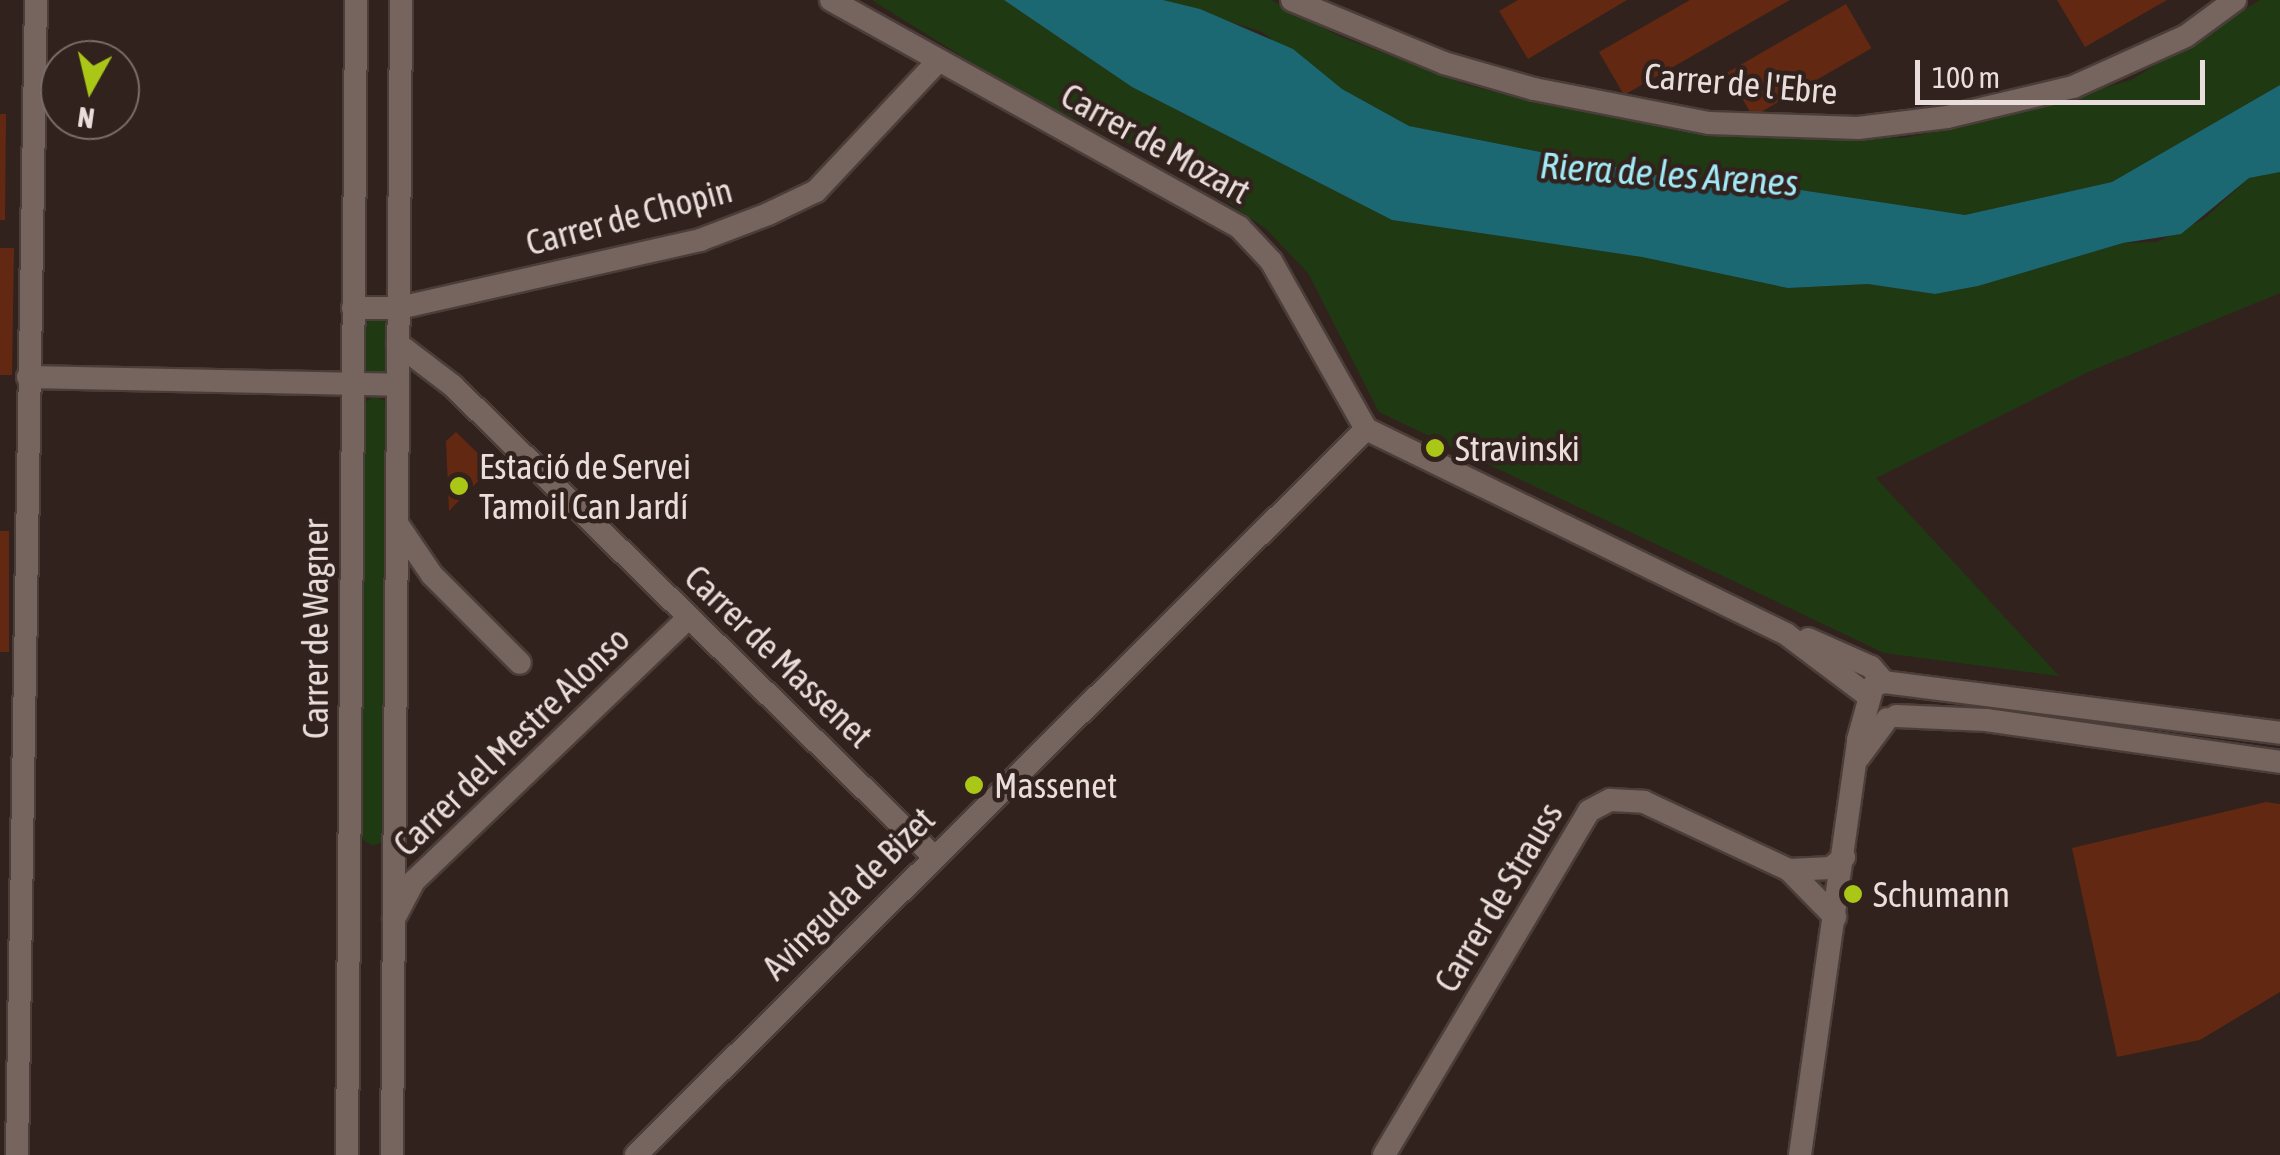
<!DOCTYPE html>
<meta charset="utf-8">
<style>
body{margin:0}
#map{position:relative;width:2280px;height:1155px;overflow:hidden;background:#31221d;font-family:"Asap Condensed",sans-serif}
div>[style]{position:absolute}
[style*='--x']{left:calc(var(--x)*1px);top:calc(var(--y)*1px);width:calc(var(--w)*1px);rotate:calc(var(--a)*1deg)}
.green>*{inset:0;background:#1f3a12}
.water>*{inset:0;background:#1b6873}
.building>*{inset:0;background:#632812;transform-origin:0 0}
.roads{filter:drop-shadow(2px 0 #4b3e3a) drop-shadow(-2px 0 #4b3e3a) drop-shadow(0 2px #4b3e3a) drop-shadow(0 -2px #4b3e3a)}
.street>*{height:22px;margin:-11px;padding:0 11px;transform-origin:11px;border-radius:11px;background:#76645e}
.dots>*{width:28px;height:28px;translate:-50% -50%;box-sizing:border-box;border:5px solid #31221d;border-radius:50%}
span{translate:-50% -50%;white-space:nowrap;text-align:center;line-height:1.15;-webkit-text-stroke:9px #31221d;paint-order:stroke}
.street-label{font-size:35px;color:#e9dedb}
.poi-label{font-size:35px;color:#e9dedb}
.left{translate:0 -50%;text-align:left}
.water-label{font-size:38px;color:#a2eaf7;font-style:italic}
.north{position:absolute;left:40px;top:40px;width:100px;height:100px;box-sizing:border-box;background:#31221d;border:2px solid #7b6d69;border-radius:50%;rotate:188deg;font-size:28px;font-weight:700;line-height:40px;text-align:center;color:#e9dedb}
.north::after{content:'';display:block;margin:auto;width:35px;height:45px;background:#aac717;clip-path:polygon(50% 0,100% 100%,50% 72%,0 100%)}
.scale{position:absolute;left:1915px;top:60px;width:290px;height:45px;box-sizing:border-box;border:5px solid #e9dedb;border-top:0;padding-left:12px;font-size:30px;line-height:35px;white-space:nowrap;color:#e9dedb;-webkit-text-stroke:8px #31221d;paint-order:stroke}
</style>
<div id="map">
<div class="green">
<div style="clip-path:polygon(872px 0,1004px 0,1132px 87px,1392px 220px,1642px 257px,1788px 288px,1868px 284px,1935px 294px,1978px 286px,2123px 243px,2157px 242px,2204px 219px,2249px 178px,2280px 172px,2280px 293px,2088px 372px,1876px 478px,2059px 676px,1884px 653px,1379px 412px,1308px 273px,1266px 229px,1173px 164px,1022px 94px)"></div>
<div style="clip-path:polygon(1163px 0,1271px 0,1339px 36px,1467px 85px,1543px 104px,1722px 133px,1905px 138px,1992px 120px,2131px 80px,2260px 0,2280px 0,2280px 85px,2112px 182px,1965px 215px,1794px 189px,1716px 187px,1409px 126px,1342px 89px,1262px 32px)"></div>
<div style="clip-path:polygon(373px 315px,387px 321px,386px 376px,366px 372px,364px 328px)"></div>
<div style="clip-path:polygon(374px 396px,387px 402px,384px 841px,373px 846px,360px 838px,361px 405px)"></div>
</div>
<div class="water">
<div style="clip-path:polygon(1004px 0,1163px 0,1200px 9px,1293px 49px,1342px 89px,1409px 126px,1716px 187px,1794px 189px,1965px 215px,2112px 182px,2280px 85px,2280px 172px,2249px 178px,2181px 234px,2123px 243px,1978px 286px,1935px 294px,1868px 284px,1788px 288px,1642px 257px,1392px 220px,1132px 87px)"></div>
</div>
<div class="building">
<div style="clip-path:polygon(1518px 0,1627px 0,1528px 59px,1499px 11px)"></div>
<div style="clip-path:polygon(1690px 0,1790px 0,1624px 95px,1599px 52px)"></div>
<div style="clip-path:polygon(2057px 0,2167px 0,2085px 47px)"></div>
<div style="left:1846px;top:4px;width:51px;height:137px;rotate:60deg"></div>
<div style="clip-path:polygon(0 114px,6px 114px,5px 220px,0 220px)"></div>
<div style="clip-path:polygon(0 248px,14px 248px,12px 375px,0 375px)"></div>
<div style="clip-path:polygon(456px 432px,492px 467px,449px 511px,446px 441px)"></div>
<div style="left:0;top:531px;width:9px;height:121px"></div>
<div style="clip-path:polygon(2266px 802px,2280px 804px,2280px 992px,2200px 1040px,2117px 1057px,2072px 848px)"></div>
</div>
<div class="roads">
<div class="street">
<div style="--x:831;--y:0;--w:467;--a:29.1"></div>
<div style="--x:1239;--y:227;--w:47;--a:46.7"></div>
<div style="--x:1271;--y:261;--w:193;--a:60.5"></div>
<div style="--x:1292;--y:0;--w:165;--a:22.5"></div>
<div style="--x:1444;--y:63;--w:94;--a:16.1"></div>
<div style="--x:1534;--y:89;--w:178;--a:11"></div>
<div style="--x:1709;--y:123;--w:149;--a:1.9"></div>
<div style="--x:1858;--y:128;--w:90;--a:-7"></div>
<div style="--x:1947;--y:117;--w:130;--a:-13.4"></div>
<div style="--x:2073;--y:87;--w:124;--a:-24.3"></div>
<div style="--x:2186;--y:36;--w:61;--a:-36.3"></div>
<div style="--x:353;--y:308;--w:46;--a:0"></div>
<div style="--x:399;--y:308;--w:309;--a:-12.7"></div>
<div style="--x:700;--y:240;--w:73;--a:-20.9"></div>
<div style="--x:768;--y:214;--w:53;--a:-25.6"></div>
<div style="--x:816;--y:191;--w:178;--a:-46.8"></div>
<div style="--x:398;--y:344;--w:69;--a:37.4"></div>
<div style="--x:453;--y:386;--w:672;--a:44.4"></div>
<div style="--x:28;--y:377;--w:370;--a:1.2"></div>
<div style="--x:1366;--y:429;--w:467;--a:26"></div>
<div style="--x:1786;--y:634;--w:101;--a:37"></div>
<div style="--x:398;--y:525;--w:60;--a:55.8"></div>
<div style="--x:432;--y:575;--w:124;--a:45"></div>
<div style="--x:1808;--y:639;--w:69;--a:24"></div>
<div style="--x:1871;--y:667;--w:20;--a:49"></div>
<div style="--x:1896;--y:716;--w:90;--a:2.5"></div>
<div style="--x:1986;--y:720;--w:297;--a:8.1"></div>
<div style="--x:1859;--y:757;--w:47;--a:-53.6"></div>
<div style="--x:1789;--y:870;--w:66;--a:45.6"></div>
<div style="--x:394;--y:919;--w:43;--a:-62.2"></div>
<div style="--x:414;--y:881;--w:381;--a:-43.8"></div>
<div style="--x:17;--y:1155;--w:1155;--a:-89.06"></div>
<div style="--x:347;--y:1155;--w:1155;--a:-89.55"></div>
<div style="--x:392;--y:1155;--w:1155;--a:-89.55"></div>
<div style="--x:636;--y:1155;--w:1030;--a:-44.84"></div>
<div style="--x:1384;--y:1155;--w:400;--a:-59.2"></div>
<div style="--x:1589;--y:811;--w:24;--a:-28"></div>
<div style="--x:1610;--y:800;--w:34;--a:3"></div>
<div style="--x:1644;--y:802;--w:160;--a:25.1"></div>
<div style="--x:1789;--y:870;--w:42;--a:-2.7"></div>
<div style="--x:1831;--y:868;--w:17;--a:-40"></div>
<div style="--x:1800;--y:1155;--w:419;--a:-82"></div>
<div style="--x:1858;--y:740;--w:56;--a:-74.5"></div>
<div style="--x:1873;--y:686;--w:12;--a:-20"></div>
<div style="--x:1884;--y:682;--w:399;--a:7.3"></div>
</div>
</div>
<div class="dots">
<div style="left:1435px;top:448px;background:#aac717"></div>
<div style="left:459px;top:486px;background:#aac717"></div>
<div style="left:974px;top:785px;background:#aac717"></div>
<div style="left:1853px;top:894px;background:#aac717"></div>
</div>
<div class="street-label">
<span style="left:1741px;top:83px;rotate:5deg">Carrer de l'Ebre</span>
<span style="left:1156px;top:143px;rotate:29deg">Carrer de Mozart</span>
<span style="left:629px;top:216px;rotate:-15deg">Carrer de Chopin</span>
<span style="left:315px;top:629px;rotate:-90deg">Carrer de Wagner</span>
<span style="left:779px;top:656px;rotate:44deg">Carrer de Massenet</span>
<span style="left:511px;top:741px;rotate:-44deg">Carrer del Mestre Alonso</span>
<span style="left:848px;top:893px;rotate:-45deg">Avinguda de Bizet</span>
<span style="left:1498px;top:897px;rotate:-59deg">Carrer de Strauss</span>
</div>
<div class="poi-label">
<span class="left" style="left:1455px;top:448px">Stravinski</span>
<span class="left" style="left:479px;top:486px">Estació de Servei<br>Tamoil Can Jardí</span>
<span class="left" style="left:994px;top:785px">Massenet</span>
<span class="left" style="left:1873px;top:894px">Schumann</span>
</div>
<div class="water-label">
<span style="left:1669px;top:174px;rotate:4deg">Riera de les Arenes</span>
</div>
<div class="north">N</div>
<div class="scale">100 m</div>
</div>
